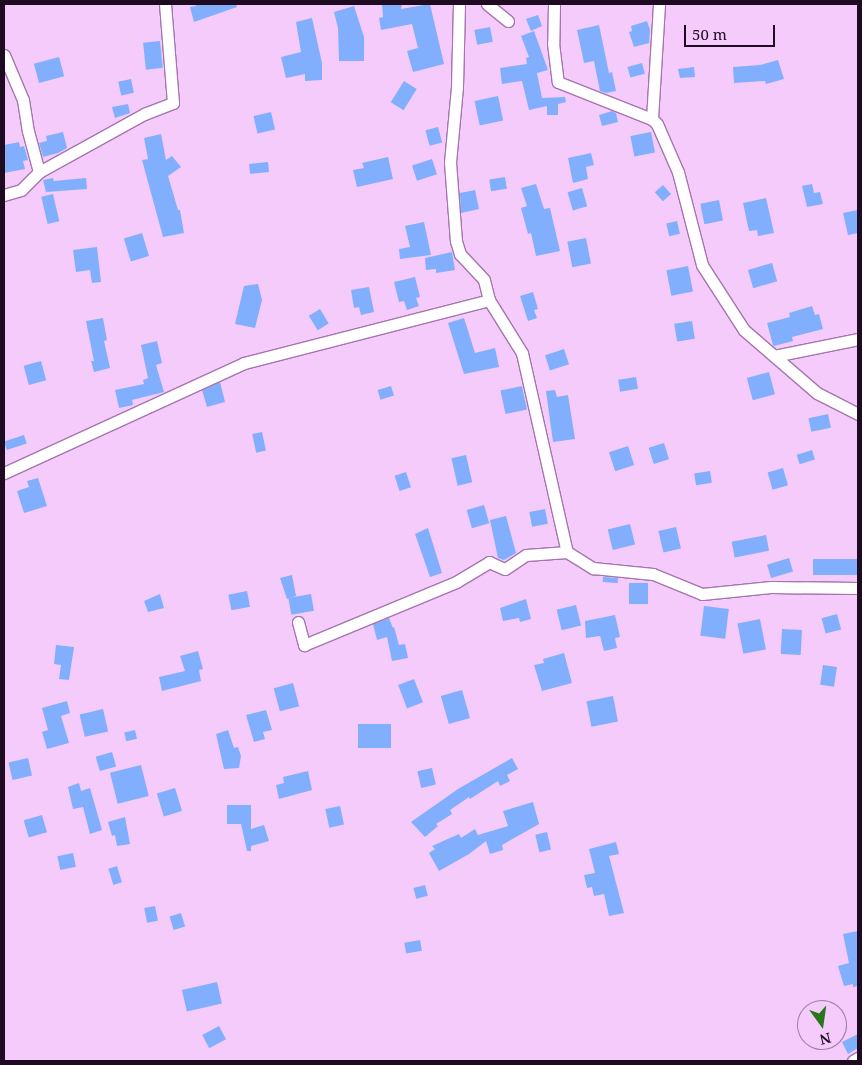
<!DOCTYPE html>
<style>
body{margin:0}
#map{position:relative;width:862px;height:1065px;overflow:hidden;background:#f5cbfc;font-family:"Noto Serif",serif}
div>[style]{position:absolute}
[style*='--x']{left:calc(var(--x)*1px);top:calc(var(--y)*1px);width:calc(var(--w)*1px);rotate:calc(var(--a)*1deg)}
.building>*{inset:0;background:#82affd;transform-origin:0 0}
.roads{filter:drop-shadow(1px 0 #a575ae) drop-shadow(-1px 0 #a575ae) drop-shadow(0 1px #a575ae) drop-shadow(0 -1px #a575ae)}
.street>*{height:11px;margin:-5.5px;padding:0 5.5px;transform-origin:5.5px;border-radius:5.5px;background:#fff}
span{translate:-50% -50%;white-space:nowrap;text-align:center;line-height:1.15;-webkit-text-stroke:4.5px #f5cbfc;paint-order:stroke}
.frame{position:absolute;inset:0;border:5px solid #1e0b21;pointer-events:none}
.north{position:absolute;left:797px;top:1000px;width:50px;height:50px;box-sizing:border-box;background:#f5cbfc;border:1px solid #9f7ea4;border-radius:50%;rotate:166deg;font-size:14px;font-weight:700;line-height:20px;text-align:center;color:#1e0b21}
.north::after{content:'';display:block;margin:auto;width:18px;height:22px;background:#29761c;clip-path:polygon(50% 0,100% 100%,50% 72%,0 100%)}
.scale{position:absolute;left:684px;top:25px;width:91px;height:22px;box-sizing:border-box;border:2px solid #1e0b21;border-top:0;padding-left:6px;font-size:15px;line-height:18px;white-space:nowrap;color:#1e0b21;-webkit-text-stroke:4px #f5cbfc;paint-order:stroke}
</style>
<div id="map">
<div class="building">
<div style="clip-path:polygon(195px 4px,236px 4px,237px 7px,194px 22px,190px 7px,196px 6px)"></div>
<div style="clip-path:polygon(382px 4px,402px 4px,401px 9px,430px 4px,444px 64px,413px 72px,407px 51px,418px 48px,412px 24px,381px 30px,379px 18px,383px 17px)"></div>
<div style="clip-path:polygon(354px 6px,364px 37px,364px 61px,339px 61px,338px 28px,334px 12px)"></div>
<div style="clip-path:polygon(538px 15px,542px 26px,531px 31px,526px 19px)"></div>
<div style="clip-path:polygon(312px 18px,322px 63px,322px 80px,305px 81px,305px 74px,286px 78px,281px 57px,301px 52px,296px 22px)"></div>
<div style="clip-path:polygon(647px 21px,650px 30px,649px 43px,634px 47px,629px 32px,632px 31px,631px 26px)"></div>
<div style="clip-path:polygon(599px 25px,609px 73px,612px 72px,616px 91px,606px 93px,600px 91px,594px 61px,584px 63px,577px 30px)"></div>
<div style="left:490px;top:27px;width:15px;height:16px;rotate:79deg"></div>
<div style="clip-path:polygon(534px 31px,548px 70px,537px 73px,542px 98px,565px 97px,566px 102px,558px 104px,558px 115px,547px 115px,547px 106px,529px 110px,522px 81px,502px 84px,500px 68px,527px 64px,526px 58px,529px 57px,521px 36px)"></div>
<div style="left:160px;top:41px;width:27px;height:17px;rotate:84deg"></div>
<div style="left:59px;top:57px;width:20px;height:26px;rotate:75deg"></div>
<div style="clip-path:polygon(778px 60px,784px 79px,766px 84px,765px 81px,734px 83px,733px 67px,760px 65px)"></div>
<div style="left:642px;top:63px;width:11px;height:15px;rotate:75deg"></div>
<div style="clip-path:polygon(694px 67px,695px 77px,680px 78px,678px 69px)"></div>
<div style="left:131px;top:79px;width:14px;height:13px;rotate:78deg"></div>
<div style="left:404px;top:81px;width:15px;height:25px;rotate:32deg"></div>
<div style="left:498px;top:96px;width:25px;height:24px;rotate:78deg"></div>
<div style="clip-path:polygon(128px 104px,130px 113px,115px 118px,112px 107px)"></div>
<div style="clip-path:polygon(612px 111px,616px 113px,618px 122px,602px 126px,599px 115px)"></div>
<div style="left:271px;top:112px;width:18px;height:18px;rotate:77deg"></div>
<div style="left:438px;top:127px;width:16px;height:13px;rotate:75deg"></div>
<div style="clip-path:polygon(63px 132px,67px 148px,58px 153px,43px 157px,39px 143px,47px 141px,46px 136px)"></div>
<div style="left:651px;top:132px;width:21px;height:21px;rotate:79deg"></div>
<div style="clip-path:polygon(161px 134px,166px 160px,172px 156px,181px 167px,168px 176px,178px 210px,180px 210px,184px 233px,163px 237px,142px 160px,148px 159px,144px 138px)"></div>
<div style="clip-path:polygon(19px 142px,20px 147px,24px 146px,28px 160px,23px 161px,25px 169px,4px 173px,4px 145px)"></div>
<div style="clip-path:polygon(591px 153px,594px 165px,586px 167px,588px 179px,573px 183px,568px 158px)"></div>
<div style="clip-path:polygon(388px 157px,393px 179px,357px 187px,353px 170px,364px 168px,362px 163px)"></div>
<div style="left:432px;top:159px;width:16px;height:21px;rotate:72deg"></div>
<div style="left:268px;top:162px;width:10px;height:19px;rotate:84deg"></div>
<div style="left:505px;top:177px;width:12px;height:16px;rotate:81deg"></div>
<div style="clip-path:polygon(53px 178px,54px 181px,86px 178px,87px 189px,46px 192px,43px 180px)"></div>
<div style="clip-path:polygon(536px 184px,544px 209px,550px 208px,560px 251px,536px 256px,531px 233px,528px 234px,521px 208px,527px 206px,521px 188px)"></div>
<div style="clip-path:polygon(812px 184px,814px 193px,820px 192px,823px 204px,807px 207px,802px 186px)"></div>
<div style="left:663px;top:185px;width:12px;height:11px;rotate:48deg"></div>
<div style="left:582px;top:188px;width:19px;height:15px;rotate:74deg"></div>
<div style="clip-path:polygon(475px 190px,479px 209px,461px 213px,460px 193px)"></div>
<div style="left:53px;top:194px;width:28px;height:12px;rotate:77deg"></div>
<div style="clip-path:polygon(766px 198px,774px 233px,758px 236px,757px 230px,749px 231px,743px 203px)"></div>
<div style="left:719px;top:200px;width:21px;height:19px;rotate:79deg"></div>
<div style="clip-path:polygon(858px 210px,858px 233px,848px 235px,843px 213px)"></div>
<div style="left:677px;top:221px;width:13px;height:11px;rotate:77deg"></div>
<div style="clip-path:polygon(424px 222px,431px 255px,400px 259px,399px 249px,410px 247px,405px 226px)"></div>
<div style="left:142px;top:233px;width:24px;height:19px;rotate:73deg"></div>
<div style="left:586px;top:238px;width:26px;height:19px;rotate:79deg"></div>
<div style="clip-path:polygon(97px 247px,101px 282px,92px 283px,90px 270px,76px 272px,73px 250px)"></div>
<div style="clip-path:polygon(452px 252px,455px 270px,436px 273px,436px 269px,426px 270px,425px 258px)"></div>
<div style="left:772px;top:263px;width:19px;height:25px;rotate:74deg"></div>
<div style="left:688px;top:266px;width:26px;height:22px;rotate:79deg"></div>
<div style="clip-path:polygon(415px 277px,420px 297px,416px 298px,419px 306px,407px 310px,404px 301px,399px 302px,394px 282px)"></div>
<div style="clip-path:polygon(258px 284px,262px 300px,255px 328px,235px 324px,244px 286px)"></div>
<div style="clip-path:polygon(369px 287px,374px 312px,361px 315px,359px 307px,354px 308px,351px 290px)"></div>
<div style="clip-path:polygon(533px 292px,538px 309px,534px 310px,537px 318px,528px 321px,520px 296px)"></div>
<div style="clip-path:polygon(812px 306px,815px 315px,819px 314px,823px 329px,792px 337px,793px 341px,774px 346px,773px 345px,767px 323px,790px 317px,789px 313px)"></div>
<div style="left:320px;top:309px;width:17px;height:13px;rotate:59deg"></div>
<div style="clip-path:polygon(103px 318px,107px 340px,104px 341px,110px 368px,94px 372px,91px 361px,94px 361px,86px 321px)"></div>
<div style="clip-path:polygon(464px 318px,475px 353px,495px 348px,499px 367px,464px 374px,448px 323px)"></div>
<div style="left:692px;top:321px;width:18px;height:18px;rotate:81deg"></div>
<div style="clip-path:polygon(157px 341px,162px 363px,156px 365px,164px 392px,132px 400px,133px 405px,119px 408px,115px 390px,144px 384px,143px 380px,148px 378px,141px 345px)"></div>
<div style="left:564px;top:349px;width:16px;height:20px;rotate:72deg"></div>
<div style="left:41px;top:361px;width:20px;height:18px;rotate:75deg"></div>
<div style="left:769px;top:372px;width:23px;height:23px;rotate:75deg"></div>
<div style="left:636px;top:377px;width:12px;height:18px;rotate:81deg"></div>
<div style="clip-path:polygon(220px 382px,225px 402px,207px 407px,202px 390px)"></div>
<div style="left:391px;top:386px;width:10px;height:14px;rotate:73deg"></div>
<div style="left:522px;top:386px;width:24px;height:22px;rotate:78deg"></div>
<div style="clip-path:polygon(555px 390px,557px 397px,568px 395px,575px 439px,553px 442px,546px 391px)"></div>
<div style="left:828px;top:414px;width:14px;height:20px;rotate:78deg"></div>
<div style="left:262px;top:432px;width:19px;height:10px;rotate:78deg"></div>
<div style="left:24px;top:435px;width:9px;height:21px;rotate:72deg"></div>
<div style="left:664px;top:443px;width:17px;height:16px;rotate:73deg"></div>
<div style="left:628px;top:446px;width:20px;height:20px;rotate:72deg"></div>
<div style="left:812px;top:450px;width:10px;height:16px;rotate:73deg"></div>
<div style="left:466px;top:455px;width:28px;height:15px;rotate:77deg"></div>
<div style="left:783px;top:468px;width:18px;height:16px;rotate:74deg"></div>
<div style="left:710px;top:471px;width:12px;height:16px;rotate:81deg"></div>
<div style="left:406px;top:472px;width:16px;height:12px;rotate:72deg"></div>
<div style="clip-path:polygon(38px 478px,47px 506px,24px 513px,17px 491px,29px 487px,27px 481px)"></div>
<div style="left:484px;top:505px;width:19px;height:18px;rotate:74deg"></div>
<div style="left:545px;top:509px;width:15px;height:16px;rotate:79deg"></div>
<div style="clip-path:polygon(506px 516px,516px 553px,504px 560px,498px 558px,490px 520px)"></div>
<div style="left:630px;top:524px;width:21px;height:23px;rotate:76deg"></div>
<div style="left:676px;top:527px;width:22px;height:18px;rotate:77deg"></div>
<div style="clip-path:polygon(428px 528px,442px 573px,430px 577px,415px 534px)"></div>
<div style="left:766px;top:535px;width:16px;height:35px;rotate:79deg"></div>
<div style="left:789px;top:558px;width:14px;height:23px;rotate:73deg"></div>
<div style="left:858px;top:559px;width:16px;height:45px;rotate:90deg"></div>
<div style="clip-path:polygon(292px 575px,296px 596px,287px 599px,280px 578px)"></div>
<div style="left:603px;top:577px;width:15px;height:5px;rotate:4deg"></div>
<div style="left:629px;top:583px;width:19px;height:21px"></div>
<div style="left:247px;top:591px;width:16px;height:19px;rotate:79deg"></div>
<div style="clip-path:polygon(160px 594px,164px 608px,148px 612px,144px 601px)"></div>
<div style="left:311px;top:594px;width:17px;height:23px;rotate:80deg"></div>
<div style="clip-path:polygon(526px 599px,531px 619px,520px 622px,519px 618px,503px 621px,500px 608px)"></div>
<div style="left:576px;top:605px;width:21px;height:20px;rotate:76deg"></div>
<div style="left:704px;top:606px;width:25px;height:30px;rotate:7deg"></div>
<div style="left:837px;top:614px;width:16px;height:16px;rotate:75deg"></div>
<div style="clip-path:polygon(615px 615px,620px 637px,615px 638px,617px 648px,604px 651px,600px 636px,586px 638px,585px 621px)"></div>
<div style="clip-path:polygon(389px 618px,393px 628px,394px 627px,399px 645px,405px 644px,408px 658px,392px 661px,387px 637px,377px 640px,373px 624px)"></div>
<div style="left:760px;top:619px;width:31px;height:23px;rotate:79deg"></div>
<div style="left:782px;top:629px;width:20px;height:25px;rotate:3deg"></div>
<div style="clip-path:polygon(56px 645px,74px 647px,69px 680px,59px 679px,61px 665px,54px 664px)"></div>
<div style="clip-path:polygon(198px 651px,203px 669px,199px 670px,201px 681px,162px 691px,159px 677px,185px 671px,180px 656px)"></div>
<div style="clip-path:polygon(564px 653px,572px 683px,542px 691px,534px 665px,544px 663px,543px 659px)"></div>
<div style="left:823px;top:665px;width:14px;height:20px;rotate:8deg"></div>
<div style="left:414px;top:679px;width:25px;height:17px;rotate:69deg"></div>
<div style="left:293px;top:683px;width:24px;height:20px;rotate:75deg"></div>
<div style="left:462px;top:690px;width:29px;height:22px;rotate:74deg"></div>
<div style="left:613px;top:696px;width:26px;height:27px;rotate:79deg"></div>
<div style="clip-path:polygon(67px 701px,70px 713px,61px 716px,69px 743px,47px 749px,42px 732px,48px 730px,42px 708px)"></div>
<div style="left:103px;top:709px;width:23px;height:24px;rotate:77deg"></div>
<div style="clip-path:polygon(266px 710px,272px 730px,263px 732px,265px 739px,254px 742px,246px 715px)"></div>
<div style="left:358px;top:724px;width:33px;height:24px"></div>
<div style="left:135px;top:730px;width:9px;height:11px;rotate:77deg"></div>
<div style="clip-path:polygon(228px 730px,234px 748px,238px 747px,241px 756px,239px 768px,224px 769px,216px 734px)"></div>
<div style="left:112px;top:752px;width:15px;height:17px;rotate:74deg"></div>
<div style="left:28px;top:758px;width:18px;height:20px;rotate:77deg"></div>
<div style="clip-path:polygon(512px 758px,518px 769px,507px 775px,510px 781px,500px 786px,498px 781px,470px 799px,469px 797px,450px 810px,452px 814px,436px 824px,438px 826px,425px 837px,411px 822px,458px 789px)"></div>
<div style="left:141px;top:765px;width:32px;height:32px;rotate:76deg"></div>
<div style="left:432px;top:768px;width:17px;height:15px;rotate:77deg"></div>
<div style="clip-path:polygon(308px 771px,312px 790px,279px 799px,276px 785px,284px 783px,283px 777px)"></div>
<div style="clip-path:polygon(79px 783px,81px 791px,90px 788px,102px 830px,90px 834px,83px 807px,73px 809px,68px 787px)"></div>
<div style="left:175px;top:788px;width:24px;height:19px;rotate:73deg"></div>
<div style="clip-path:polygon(533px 802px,539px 824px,502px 845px,503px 850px,490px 854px,486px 841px,469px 854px,439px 871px,429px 853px,435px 849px,432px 846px,459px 834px,461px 838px,475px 829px,478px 835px,508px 826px,503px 811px)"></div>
<div style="clip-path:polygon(227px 805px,251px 805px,251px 829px,264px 825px,269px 841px,251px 846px,251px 851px,247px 851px,241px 824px,227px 824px)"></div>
<div style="left:340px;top:806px;width:19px;height:15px;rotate:78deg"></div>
<div style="left:42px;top:815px;width:18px;height:19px;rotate:74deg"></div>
<div style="clip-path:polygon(125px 817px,130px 844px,117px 846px,115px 835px,112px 836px,108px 822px)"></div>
<div style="left:547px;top:832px;width:18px;height:12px;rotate:77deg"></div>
<div style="clip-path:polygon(616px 842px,619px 854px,609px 856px,624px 913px,609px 916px,604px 894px,594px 896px,592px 887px,587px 888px,584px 875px,595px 873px,589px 849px)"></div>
<div style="left:73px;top:853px;width:14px;height:16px;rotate:78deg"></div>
<div style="left:117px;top:866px;width:17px;height:9px;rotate:73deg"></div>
<div style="left:425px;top:885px;width:11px;height:12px;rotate:75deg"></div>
<div style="left:155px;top:906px;width:15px;height:11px;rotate:79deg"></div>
<div style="left:181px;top:913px;width:14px;height:12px;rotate:73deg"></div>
<div style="clip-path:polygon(858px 931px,858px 986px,853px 987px,853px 984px,844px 986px,838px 966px,849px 963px,843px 934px)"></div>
<div style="left:420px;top:940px;width:11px;height:16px;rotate:80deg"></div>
<div style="left:217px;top:982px;width:22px;height:36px;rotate:77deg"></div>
<div style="left:219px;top:1026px;width:15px;height:19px;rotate:62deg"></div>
<div style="clip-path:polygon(858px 1034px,858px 1048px,848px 1054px,842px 1042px)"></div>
</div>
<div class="roads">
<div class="street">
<div style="--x:459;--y:4;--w:83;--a:91.4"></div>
<div style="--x:457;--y:87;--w:75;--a:95.3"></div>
<div style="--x:450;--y:162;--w:79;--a:85.7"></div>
<div style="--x:456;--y:241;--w:14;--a:73"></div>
<div style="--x:460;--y:254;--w:35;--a:47"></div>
<div style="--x:484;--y:280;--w:21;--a:76"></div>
<div style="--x:489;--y:300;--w:62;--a:58.1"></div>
<div style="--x:522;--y:353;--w:204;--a:77.3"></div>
<div style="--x:487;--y:4;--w:27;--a:39"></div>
<div style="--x:554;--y:4;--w:39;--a:91"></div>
<div style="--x:553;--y:43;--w:39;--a:83"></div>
<div style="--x:558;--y:82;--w:101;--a:21.5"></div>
<div style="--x:652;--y:119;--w:7;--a:45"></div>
<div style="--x:657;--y:124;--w:52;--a:66.4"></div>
<div style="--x:678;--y:172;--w:96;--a:75.5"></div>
<div style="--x:702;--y:265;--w:77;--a:57.1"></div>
<div style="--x:744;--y:330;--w:96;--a:40.8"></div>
<div style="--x:817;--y:393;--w:46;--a:27.1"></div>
<div style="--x:4;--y:55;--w:49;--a:67.1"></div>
<div style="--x:23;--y:100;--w:31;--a:81"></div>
<div style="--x:28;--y:131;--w:42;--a:75"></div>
<div style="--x:39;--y:172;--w:25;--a:135"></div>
<div style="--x:21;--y:190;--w:18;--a:164"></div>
<div style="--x:652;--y:119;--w:115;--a:-86.5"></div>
<div style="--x:39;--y:172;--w:120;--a:-28.9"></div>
<div style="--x:144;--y:114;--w:31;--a:-21"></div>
<div style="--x:173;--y:103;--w:99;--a:-94.6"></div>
<div style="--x:774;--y:356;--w:86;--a:-11.4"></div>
<div style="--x:4;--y:473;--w:264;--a:-24.6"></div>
<div style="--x:244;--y:363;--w:253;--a:-14.4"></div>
<div style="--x:298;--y:622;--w:24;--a:75"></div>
<div style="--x:304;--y:645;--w:165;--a:-22.5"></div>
<div style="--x:456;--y:582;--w:39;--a:-31"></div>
<div style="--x:489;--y:562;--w:17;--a:24"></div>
<div style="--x:505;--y:569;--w:25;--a:-34"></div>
<div style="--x:526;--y:555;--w:41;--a:-4.2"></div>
<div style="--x:567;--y:552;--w:31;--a:32"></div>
<div style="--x:593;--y:568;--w:60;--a:5.7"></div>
<div style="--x:653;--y:574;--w:53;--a:22.2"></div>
<div style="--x:702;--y:594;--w:69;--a:-5.8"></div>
<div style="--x:771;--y:587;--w:87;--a:0.7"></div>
<div style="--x:853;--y:1061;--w:6;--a:-31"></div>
</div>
</div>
<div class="frame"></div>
<div class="north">N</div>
<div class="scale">50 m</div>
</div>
